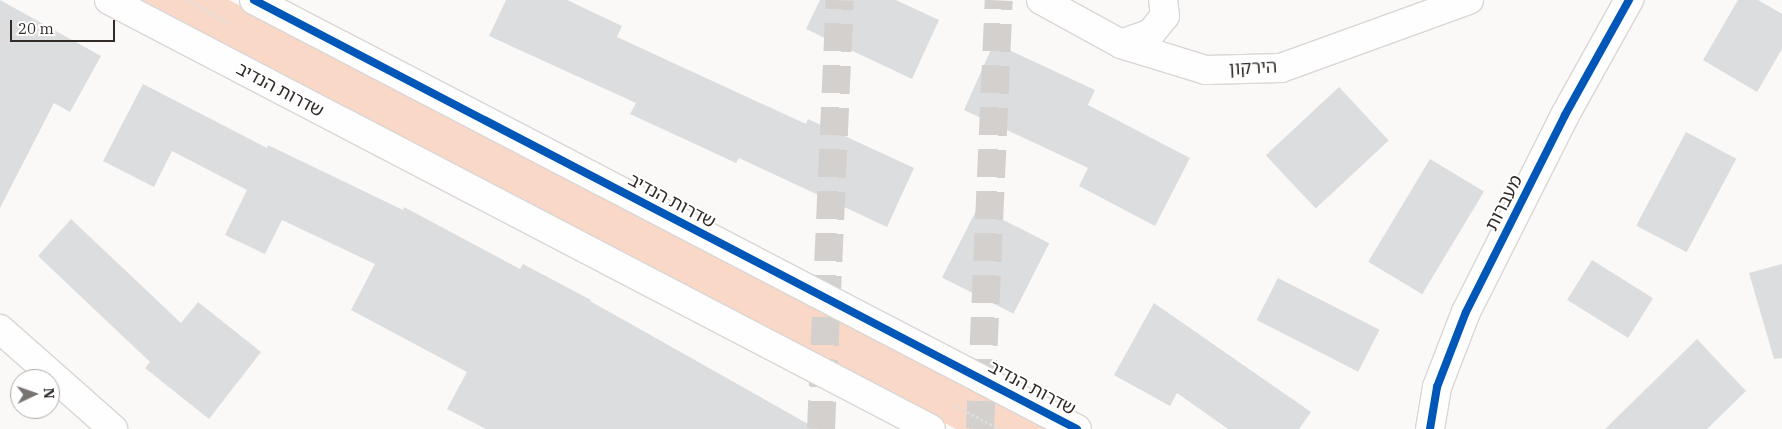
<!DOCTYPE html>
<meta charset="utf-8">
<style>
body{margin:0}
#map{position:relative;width:1782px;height:429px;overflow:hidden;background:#fbf9f8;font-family:"IBM Plex Serif","Noto Sans Hebrew",serif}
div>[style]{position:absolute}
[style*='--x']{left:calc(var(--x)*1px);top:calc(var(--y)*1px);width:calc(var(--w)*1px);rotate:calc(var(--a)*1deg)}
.green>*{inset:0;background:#fad8c7}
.building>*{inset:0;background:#dbdddf;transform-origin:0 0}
.highway-tunnel>*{height:28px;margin-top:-14px;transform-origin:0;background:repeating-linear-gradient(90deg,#d3d0ce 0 28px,transparent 0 42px)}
.path>*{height:3px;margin-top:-1.5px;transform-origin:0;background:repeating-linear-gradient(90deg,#dededd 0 2.5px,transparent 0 5px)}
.roads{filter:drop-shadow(1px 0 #dad6d4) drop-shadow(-1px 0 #dad6d4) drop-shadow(0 1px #dad6d4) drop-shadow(0 -1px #dad6d4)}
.minor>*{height:28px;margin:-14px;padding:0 14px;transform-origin:14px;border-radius:14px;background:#fefefe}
.cycleway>*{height:8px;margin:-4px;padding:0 4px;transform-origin:4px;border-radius:4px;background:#0057b8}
span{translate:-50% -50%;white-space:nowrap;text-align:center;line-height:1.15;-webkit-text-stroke:4px #fff;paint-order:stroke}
.street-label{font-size:18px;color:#322b28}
.north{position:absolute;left:10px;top:369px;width:50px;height:50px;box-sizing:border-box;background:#fff;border:1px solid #adaaa9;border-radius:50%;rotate:87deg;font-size:14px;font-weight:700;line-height:20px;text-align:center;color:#322b28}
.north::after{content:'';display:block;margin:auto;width:18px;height:22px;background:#787371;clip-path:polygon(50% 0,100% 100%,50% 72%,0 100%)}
.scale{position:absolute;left:10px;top:20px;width:105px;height:22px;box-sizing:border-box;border:2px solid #322b28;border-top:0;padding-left:6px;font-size:15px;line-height:18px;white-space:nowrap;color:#322b28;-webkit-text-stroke:4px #fff;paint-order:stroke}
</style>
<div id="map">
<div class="green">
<div style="clip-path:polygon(142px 0,229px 0,1045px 429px,956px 429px)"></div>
</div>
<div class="building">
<div style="clip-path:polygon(0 0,101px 56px,70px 112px,54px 103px,0 208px)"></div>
<div style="clip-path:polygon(506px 0,567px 0,622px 26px,617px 37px,806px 124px,808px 119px,914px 168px,887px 227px,739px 158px,736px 163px,630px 114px,636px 103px,489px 36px)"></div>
<div style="clip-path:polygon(820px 0,896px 0,939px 20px,912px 79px,806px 29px)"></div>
<div style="clip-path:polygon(1738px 0,1758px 0,1782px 14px,1782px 49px,1757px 92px,1703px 60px)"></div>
<div style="clip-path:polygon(994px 43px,1095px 90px,1088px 105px,1190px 158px,1155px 226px,1079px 186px,1088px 168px,964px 110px)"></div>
<div style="clip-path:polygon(143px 84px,267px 148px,268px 145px,403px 210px,404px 207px,520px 269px,523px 264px,591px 300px,590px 301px,817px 429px,486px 429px,447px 409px,467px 372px,351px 310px,375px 264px,282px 220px,265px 254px,225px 235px,247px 190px,172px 151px,154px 187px,103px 161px)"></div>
<div style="left:1339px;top:87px;width:73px;height:100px;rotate:47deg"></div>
<div style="left:1686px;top:132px;width:57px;height:106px;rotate:28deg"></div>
<div style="left:1430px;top:159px;width:63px;height:120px;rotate:31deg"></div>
<div style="left:978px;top:207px;width:80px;height:79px;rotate:27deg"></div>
<div style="clip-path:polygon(71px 219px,181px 323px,198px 302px,261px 352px,209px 419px,145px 368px,150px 362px,38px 256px)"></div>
<div style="left:1592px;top:260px;width:72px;height:47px;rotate:32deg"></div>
<div style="clip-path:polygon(1782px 264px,1782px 358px,1774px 359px,1749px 273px)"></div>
<div style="left:1278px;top:278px;width:114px;height:47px;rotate:27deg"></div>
<div style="clip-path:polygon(1154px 303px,1311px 412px,1299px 429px,1228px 429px,1177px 393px,1170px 406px,1114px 375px)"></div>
<div style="clip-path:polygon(1697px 339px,1746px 391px,1707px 429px,1605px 429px)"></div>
</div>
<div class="highway-tunnel">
<div style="--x:821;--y:429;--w:429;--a:-87.5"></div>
<div style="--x:980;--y:429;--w:429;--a:-87.5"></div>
</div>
<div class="path">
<div style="--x:187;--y:0;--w:49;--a:28.1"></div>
<div style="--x:954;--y:405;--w:52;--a:27.6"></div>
</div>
<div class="roads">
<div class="minor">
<div style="--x:109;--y:0;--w:927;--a:27.56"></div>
<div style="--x:254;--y:0;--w:928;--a:27.53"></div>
<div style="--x:1041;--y:0;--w:91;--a:28.8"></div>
<div style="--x:1121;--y:44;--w:89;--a:17"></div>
<div style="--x:1206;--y:70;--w:75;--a:-1.5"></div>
<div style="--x:1281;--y:68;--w:200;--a:-19.9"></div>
<div style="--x:1121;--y:44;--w:32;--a:-20"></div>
<div style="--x:1151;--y:33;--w:22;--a:-51"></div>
<div style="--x:1165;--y:16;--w:16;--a:-97"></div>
<div style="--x:0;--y:329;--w:151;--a:41.5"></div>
<div style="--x:1430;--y:429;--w:43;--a:-80.5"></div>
<div style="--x:1437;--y:387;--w:80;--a:-68.9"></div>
<div style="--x:1466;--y:312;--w:220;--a:-63.3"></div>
<div style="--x:1565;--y:115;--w:132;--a:-60.9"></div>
</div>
</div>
<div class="cycleway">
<div style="--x:254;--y:0;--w:928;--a:27.53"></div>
<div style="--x:1430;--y:429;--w:43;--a:-80.5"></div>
<div style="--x:1437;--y:387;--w:80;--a:-68.9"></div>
<div style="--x:1466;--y:312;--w:220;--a:-63.3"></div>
<div style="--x:1565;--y:115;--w:132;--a:-60.9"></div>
</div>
<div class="street-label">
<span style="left:1253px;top:68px;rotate:-3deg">הירקון</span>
<span style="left:280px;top:90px;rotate:28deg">שדרות הנדיב</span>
<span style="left:672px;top:201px;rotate:28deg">שדרות הנדיב</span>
<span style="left:1504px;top:203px;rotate:-63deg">מעברות</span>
<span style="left:1032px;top:388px;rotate:28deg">שדרות הנדיב</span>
</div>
<div class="north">N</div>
<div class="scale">20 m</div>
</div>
